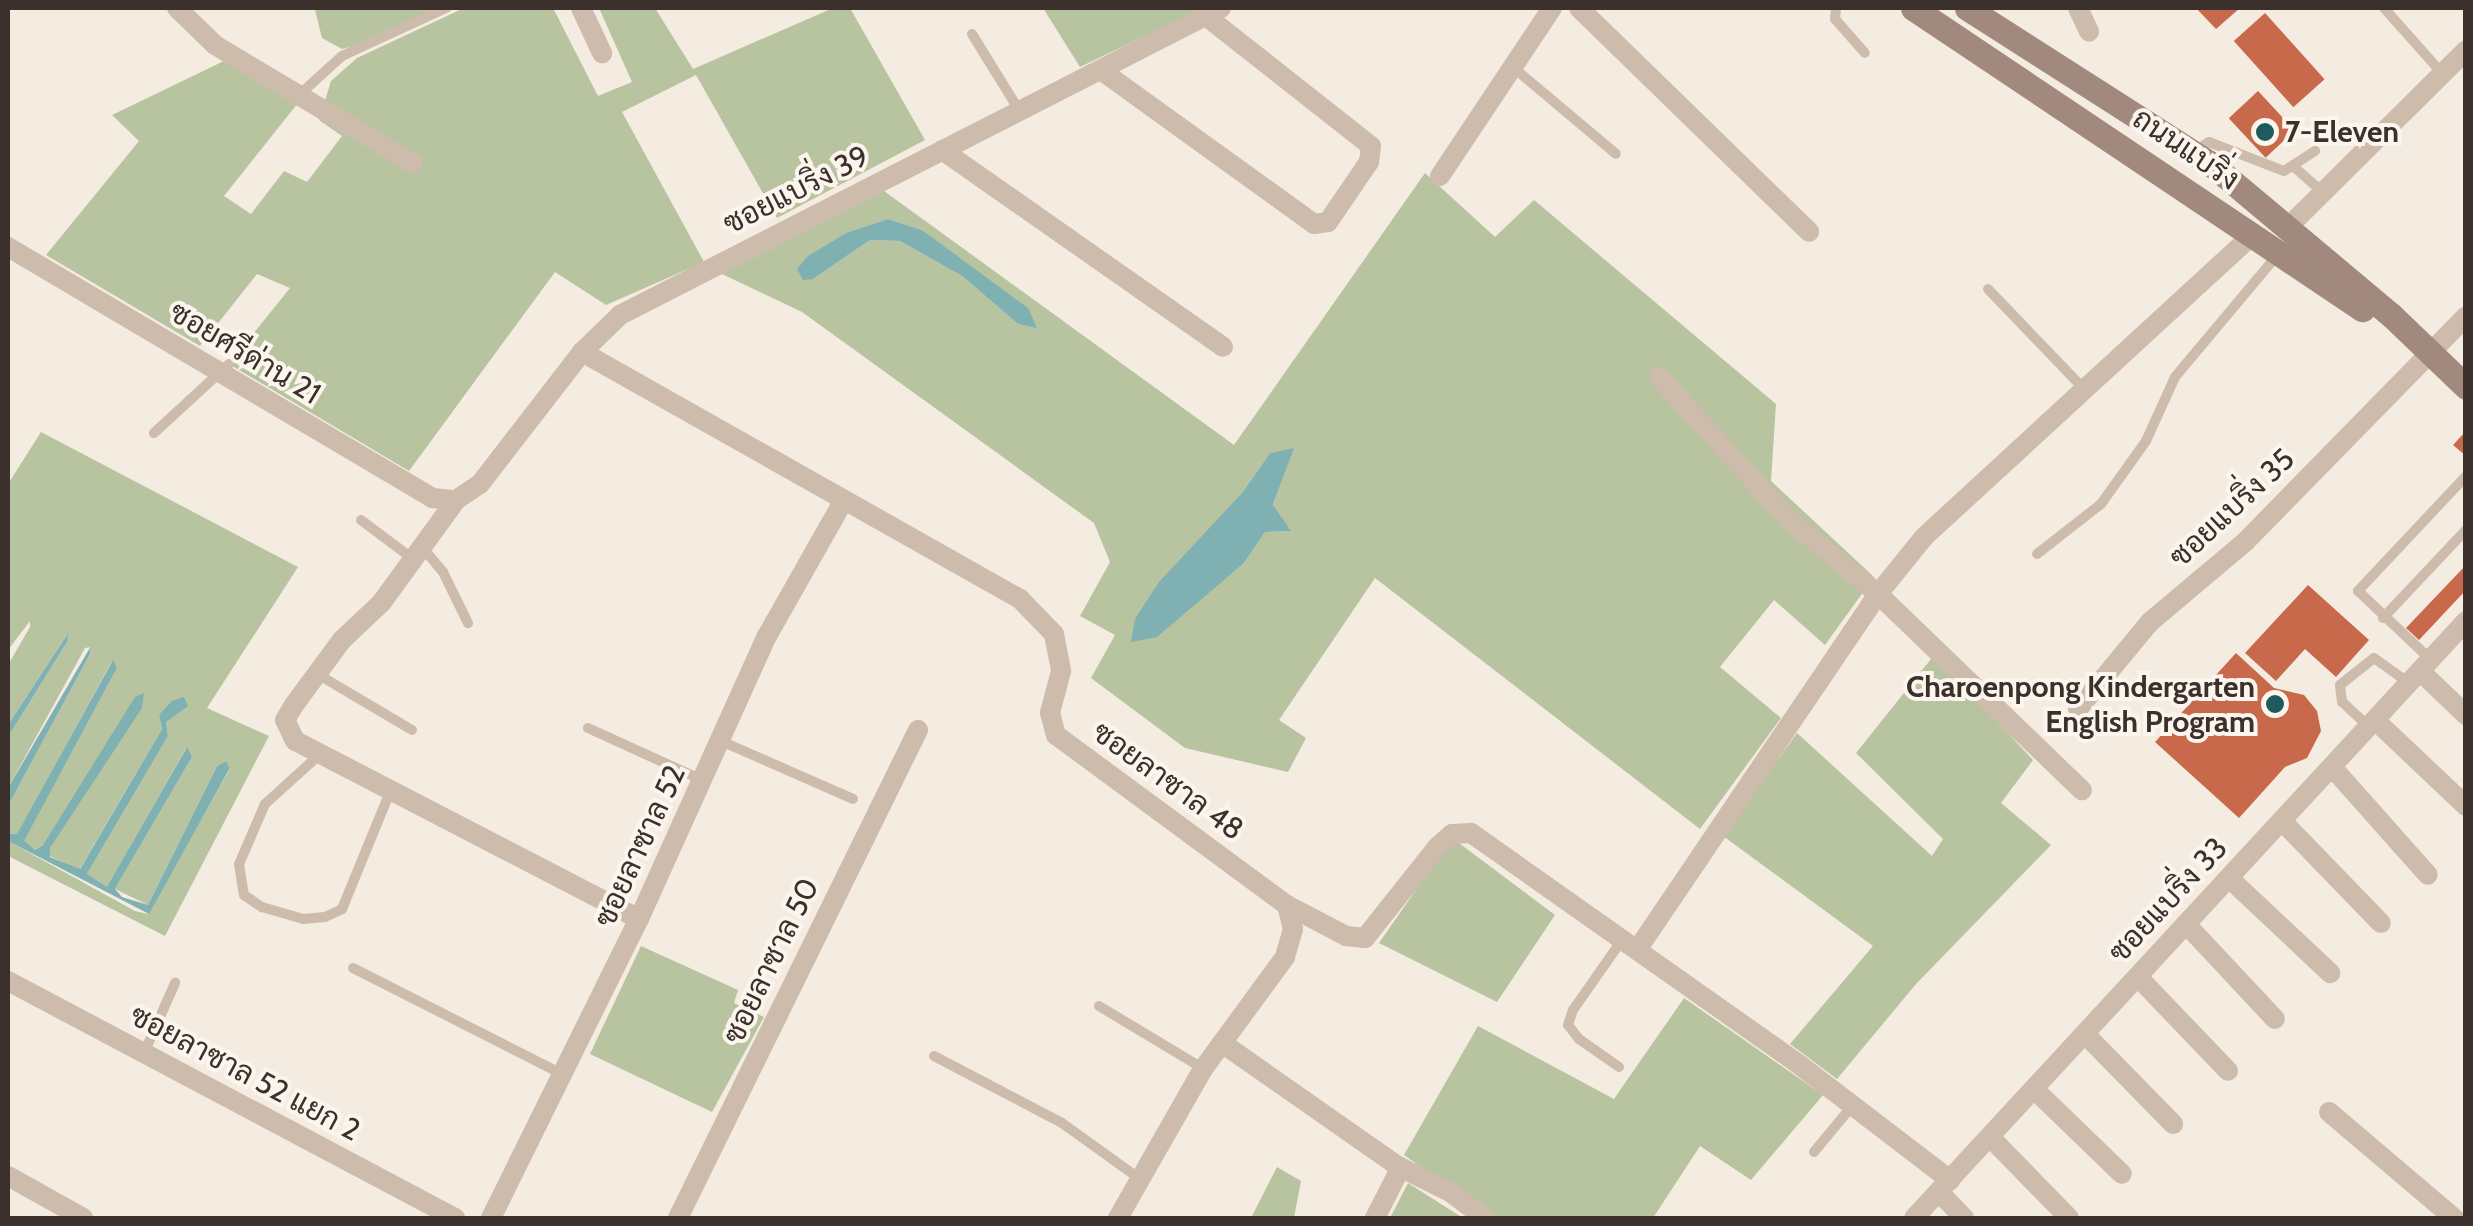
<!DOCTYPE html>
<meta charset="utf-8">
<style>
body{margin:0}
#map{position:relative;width:2473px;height:1226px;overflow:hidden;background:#f4ebe1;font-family:Cabin,Sarabun,sans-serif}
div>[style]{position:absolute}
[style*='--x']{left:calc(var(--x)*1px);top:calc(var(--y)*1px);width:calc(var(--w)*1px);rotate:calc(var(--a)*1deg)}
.green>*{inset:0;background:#b8c4a0}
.water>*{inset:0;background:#7fb0b2}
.building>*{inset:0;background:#c8694b;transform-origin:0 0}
.service>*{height:10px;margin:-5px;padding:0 5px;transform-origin:5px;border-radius:5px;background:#cdbbac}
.minor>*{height:20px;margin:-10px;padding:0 10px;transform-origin:10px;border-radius:10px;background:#cdbbac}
.secondary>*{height:25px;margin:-12.5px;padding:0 12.5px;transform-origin:12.5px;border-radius:12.5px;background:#a18a7d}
.dots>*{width:28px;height:28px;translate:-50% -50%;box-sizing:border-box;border:5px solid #fbf5ee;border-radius:50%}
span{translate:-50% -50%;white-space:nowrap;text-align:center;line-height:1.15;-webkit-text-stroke:8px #fbf5ee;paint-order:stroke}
.poi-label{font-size:30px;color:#3b302b;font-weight:700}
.left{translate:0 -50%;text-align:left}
.right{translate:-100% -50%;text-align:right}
.street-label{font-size:30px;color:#3b302b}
.frame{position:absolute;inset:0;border:10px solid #3b302b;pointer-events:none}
</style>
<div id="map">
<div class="green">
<div style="clip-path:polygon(320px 8px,434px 8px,365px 43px,342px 49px,322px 38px,315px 10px)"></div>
<div style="clip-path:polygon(464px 8px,553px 8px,598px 96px,632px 82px,599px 8px,655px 8px,693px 69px,833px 8px,850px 8px,925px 140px,777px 218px,696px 75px,622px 112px,704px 262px,606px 305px,555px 272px,409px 471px,229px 364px,290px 288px,257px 274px,200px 346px,46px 255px,139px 141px,112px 115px,228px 59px,298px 103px,224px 196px,251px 214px,284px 171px,307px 182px,342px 136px,319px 120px,331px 81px,357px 58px)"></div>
<div style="clip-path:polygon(1043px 8px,1204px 8px,1080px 67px)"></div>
<div style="clip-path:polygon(evenodd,1425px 173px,1495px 237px,1534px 200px,1776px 404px,1771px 481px,1874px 577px,1825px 645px,1774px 600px,1720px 667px,1781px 718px,1700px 829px,1375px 578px,1279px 720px,1306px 738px,1288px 772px,1185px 748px,1091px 678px,1115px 635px,1080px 616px,1110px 562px,1094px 523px,802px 312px,722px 274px,884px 191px,1234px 445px,1425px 173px,888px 219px,922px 230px,1037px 327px,1018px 324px,962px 276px,900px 241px,870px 240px,813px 279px,848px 232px,888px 219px,1425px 173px,1293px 449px,1273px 506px,1290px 531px,1265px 532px,1244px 563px,1213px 588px,1242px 493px,1270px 453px,1293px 449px)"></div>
<div style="clip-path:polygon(41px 432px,298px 567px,207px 708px,269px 736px,165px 936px,8px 856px,8px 841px,135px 911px,148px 914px,230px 769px,226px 761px,217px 766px,148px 905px,115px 889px,192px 757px,186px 748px,107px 888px,87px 874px,168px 736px,166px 722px,178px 711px,159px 715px,162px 729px,79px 870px,50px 856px,50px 848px,89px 783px,43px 845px,35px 850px,23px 842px,117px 668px,112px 661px,17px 835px,8px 834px,8px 806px,90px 654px,91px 647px,85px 648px,8px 788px,8px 737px,67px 642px,67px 634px,8px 725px,8px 665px,30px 627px,30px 621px,8px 650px,8px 484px)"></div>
<div style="clip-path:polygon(1935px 654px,2033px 760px,2001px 803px,2051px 845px,1916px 984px,1837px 1079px,1790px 1044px,1873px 946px,1723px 836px,1797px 733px,1932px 856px,1943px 839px,1856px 753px)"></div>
<div style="clip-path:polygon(1459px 843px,1555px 915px,1497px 1002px,1379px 943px,1445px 848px)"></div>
<div style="clip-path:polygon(641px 946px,738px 990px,734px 1003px,764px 1017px,712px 1112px,590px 1054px)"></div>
<div style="clip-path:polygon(1684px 998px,1823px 1095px,1751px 1180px,1700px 1146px,1653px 1218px,1493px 1218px,1404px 1155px,1478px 1026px,1614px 1099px)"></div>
<div style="clip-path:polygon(1277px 1167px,1301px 1181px,1294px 1218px,1251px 1218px)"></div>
<div style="clip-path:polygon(1408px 1183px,1463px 1218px,1390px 1218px)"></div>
</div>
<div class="water">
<div style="clip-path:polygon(888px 219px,922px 230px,1028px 308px,1037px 328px,1018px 324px,962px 276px,900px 241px,870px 240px,813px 279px,803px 280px,797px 269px,808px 256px,848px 232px)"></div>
<div style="clip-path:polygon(1294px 448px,1273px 505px,1291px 531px,1265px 532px,1244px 563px,1157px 637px,1131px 642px,1135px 619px,1159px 582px,1242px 493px,1270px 453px)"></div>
<div style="clip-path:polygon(68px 633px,67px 642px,8px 737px,8px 725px)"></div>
<div style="clip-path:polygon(91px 646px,90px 654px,8px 806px,8px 788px)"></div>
<div style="clip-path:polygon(113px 660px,117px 668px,24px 841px,35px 850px,43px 845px,135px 697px,144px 693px,142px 708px,50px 848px,50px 857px,80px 869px,162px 729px,159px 715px,172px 701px,184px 697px,188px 706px,166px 722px,168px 736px,87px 874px,107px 887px,187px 747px,192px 757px,115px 889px,122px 897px,148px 905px,217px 766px,226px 761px,230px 768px,149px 914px,8px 841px,8px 834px,17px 834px)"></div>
</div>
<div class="building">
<div style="clip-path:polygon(2196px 8px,2240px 8px,2216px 29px)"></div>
<div style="left:2265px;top:13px;width:89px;height:42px;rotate:48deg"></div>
<div style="left:2258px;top:91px;width:54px;height:40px;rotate:47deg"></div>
<div style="clip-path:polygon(2466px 431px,2466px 456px,2453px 445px)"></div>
<div style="clip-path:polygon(2466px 565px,2466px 590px,2419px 640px,2406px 628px)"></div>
<div style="clip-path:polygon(2308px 585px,2369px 640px,2336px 677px,2305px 649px,2276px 681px,2245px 653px)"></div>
<div style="clip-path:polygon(2236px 653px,2274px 688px,2304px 695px,2317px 711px,2321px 731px,2307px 758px,2285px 767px,2239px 818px,2155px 742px)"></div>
</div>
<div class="service">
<div style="--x:1836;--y:8;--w:11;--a:95"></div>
<div style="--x:1835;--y:19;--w:45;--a:48.6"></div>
<div style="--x:2384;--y:8;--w:87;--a:48.3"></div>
<div style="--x:972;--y:34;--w:89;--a:58.3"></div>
<div style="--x:1514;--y:68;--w:133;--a:40.1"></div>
<div style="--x:299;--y:95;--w:58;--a:-42.2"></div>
<div style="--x:342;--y:56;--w:115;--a:-24.8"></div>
<div style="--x:2194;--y:152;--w:18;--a:-34"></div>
<div style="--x:2209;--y:142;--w:80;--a:21.1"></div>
<div style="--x:2284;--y:171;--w:37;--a:-33"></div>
<div style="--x:2294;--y:167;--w:38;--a:41"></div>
<div style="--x:1988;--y:289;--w:140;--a:46.2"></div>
<div style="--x:154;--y:433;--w:102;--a:-42.6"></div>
<div style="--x:361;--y:520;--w:65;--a:36.9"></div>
<div style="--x:422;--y:547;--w:33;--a:50"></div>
<div style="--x:443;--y:572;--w:57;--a:63.9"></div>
<div style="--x:2037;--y:554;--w:81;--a:-38"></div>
<div style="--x:2101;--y:504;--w:77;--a:-54.5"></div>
<div style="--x:2146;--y:441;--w:70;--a:-65.6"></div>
<div style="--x:2175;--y:377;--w:162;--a:-50"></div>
<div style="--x:2383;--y:618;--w:121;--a:-46.7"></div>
<div style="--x:2430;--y:659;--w:99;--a:-136.6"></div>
<div style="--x:2358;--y:591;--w:158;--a:-46.8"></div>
<div style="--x:319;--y:675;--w:108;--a:30.6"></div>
<div style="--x:2368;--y:726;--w:35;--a:-137"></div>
<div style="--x:2342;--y:702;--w:17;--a:-97"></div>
<div style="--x:2340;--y:685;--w:43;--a:-38.5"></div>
<div style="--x:2374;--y:658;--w:43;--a:35.5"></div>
<div style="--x:588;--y:728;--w:125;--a:24.5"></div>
<div style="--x:721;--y:741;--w:144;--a:23.7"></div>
<div style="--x:318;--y:756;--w:72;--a:137.8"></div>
<div style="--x:265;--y:804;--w:65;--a:113.4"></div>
<div style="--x:239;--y:864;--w:31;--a:81"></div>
<div style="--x:244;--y:895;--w:22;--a:34"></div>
<div style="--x:262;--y:907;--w:43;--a:16.3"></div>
<div style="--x:303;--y:919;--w:22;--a:-5"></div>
<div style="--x:325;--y:917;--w:19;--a:-25"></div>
<div style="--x:342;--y:909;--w:126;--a:-67.7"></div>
<div style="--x:353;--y:968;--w:237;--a:26.9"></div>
<div style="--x:1099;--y:1006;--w:120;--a:31"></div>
<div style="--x:144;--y:1053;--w:77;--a:-66.1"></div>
<div style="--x:934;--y:1056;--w:144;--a:27.6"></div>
<div style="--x:1062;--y:1123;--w:96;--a:35.7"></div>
<div style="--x:1619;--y:1067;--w:49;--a:-145"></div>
<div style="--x:1579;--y:1039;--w:18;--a:-128"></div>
<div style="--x:1568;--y:1025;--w:16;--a:-72"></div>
<div style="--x:1573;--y:1010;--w:85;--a:-55"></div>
<div style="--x:1814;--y:1152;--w:60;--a:-50.4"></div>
</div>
<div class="minor">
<div style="--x:177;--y:8;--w:53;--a:44.2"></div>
<div style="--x:215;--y:45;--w:230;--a:30.9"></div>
<div style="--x:581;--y:8;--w:50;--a:65"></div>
<div style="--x:1579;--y:8;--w:321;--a:44.2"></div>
<div style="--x:2078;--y:8;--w:26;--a:65"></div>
<div style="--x:1102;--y:71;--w:261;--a:35.8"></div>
<div style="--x:1314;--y:224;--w:14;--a:-8"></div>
<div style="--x:1328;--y:222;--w:73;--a:-55.7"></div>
<div style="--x:1369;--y:162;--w:16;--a:-83"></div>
<div style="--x:1371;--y:146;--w:210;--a:-141.8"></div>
<div style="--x:942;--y:150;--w:343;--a:35"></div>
<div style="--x:1440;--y:176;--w:202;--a:-56.3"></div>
<div style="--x:2288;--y:227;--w:251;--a:-44.8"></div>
<div style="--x:8;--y:247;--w:493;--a:30.6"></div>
<div style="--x:432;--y:498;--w:24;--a:5"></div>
<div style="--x:582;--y:352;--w:503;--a:29.42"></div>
<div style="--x:1020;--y:599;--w:49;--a:45.8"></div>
<div style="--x:1054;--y:634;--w:38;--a:79"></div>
<div style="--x:1061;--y:671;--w:43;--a:104.7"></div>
<div style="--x:1050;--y:713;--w:23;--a:75"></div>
<div style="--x:1056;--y:735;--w:287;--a:36.4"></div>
<div style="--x:1287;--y:905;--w:25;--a:76"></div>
<div style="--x:1293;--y:929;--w:29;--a:106"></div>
<div style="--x:1285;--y:957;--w:139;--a:126.2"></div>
<div style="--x:1203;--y:1069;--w:172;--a:119.7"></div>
<div style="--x:1659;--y:377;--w:192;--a:47.7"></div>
<div style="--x:1788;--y:519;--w:117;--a:39.8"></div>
<div style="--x:1878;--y:594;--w:283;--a:43.9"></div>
<div style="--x:2420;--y:671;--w:64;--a:43.7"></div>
<div style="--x:2078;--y:709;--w:113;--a:-50.4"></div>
<div style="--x:2150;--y:622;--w:124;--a:-40.1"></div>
<div style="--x:2245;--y:542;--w:316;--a:-45.6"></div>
<div style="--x:2375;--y:720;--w:125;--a:43.4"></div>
<div style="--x:2332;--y:767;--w:144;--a:48.4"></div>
<div style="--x:2282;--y:821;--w:142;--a:45.9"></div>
<div style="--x:2229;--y:878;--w:139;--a:43.2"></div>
<div style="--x:1287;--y:905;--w:67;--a:27.7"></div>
<div style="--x:1346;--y:936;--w:19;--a:6"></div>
<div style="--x:1365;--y:938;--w:116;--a:-51.6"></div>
<div style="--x:1437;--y:847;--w:20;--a:-41"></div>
<div style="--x:1452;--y:834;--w:19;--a:-3"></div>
<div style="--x:1471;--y:833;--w:404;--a:35.2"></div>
<div style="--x:1801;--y:1066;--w:188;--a:37.4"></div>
<div style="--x:639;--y:919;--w:387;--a:-152.6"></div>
<div style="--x:295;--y:741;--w:23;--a:-115"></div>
<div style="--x:285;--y:720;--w:17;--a:-59"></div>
<div style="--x:294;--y:705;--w:81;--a:-53.6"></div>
<div style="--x:342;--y:640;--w:55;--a:-43.5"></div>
<div style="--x:382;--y:602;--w:126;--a:-54"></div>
<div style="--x:456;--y:500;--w:29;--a:-34"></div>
<div style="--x:480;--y:484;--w:167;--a:-52.3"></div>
<div style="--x:582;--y:352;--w:53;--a:-44.2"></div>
<div style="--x:620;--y:315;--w:675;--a:-27.06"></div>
<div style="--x:2186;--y:924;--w:130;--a:46.9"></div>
<div style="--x:1637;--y:950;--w:430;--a:-55.9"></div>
<div style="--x:1878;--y:594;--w:73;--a:-51.1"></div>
<div style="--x:1924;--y:537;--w:448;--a:-42.6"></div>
<div style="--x:2138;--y:977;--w:130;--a:46.2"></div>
<div style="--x:8;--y:981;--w:506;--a:27.93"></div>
<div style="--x:2085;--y:1034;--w:126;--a:45.6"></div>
<div style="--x:1222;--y:1043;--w:213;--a:35"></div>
<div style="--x:1396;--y:1165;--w:8;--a:76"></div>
<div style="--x:1398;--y:1173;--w:51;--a:117.1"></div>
<div style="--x:2034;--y:1089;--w:122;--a:44"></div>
<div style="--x:2329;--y:1112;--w:164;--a:40.3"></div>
<div style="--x:1990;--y:1137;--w:113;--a:45.7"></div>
<div style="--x:1396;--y:1165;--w:60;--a:26.6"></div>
<div style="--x:1450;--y:1192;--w:44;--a:36.6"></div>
<div style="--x:8;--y:1176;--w:86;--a:29.2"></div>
<div style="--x:1939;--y:1192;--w:36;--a:46"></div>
<div style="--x:491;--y:1218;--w:334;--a:-63.7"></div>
<div style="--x:639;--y:919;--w:311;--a:-65.7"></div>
<div style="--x:767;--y:636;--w:156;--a:-60.5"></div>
<div style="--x:678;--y:1218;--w:544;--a:-63.81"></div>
<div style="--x:1914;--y:1218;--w:813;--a:-47.24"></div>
</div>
<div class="secondary">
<div style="--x:1913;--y:8;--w:541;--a:33.84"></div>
<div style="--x:1967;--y:8;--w:290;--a:32.6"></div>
<div style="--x:2211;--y:164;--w:235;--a:40"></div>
<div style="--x:2391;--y:315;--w:104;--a:43.8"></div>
</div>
<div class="dots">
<div style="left:2265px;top:132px;background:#1f5a5e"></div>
<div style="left:2275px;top:704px;background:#1f5a5e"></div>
</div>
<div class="poi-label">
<span class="left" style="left:2285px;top:132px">7-Eleven</span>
<span class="right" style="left:2255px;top:704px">Charoenpong Kindergarten<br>English Program</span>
</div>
<div class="street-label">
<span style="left:2186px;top:149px;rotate:34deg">ถนนแบริ่ง</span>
<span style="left:796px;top:190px;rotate:-27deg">ซอยแบริ่ง 39</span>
<span style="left:245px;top:353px;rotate:31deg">ซอยศรีด่าน 21</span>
<span style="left:2232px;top:508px;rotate:-43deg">ซอยแบริ่ง 35</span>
<span style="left:1168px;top:781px;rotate:36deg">ซอยลาซาล 48</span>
<span style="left:640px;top:846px;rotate:-65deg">ซอยลาซาล 52</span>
<span style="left:2168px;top:900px;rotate:-47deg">ซอยแบริ่ง 33</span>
<span style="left:771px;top:961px;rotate:-64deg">ซอยลาซาล 50</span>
<span style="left:245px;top:1073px;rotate:28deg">ซอยลาซาล 52 แยก 2</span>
</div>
<div class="frame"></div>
</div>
